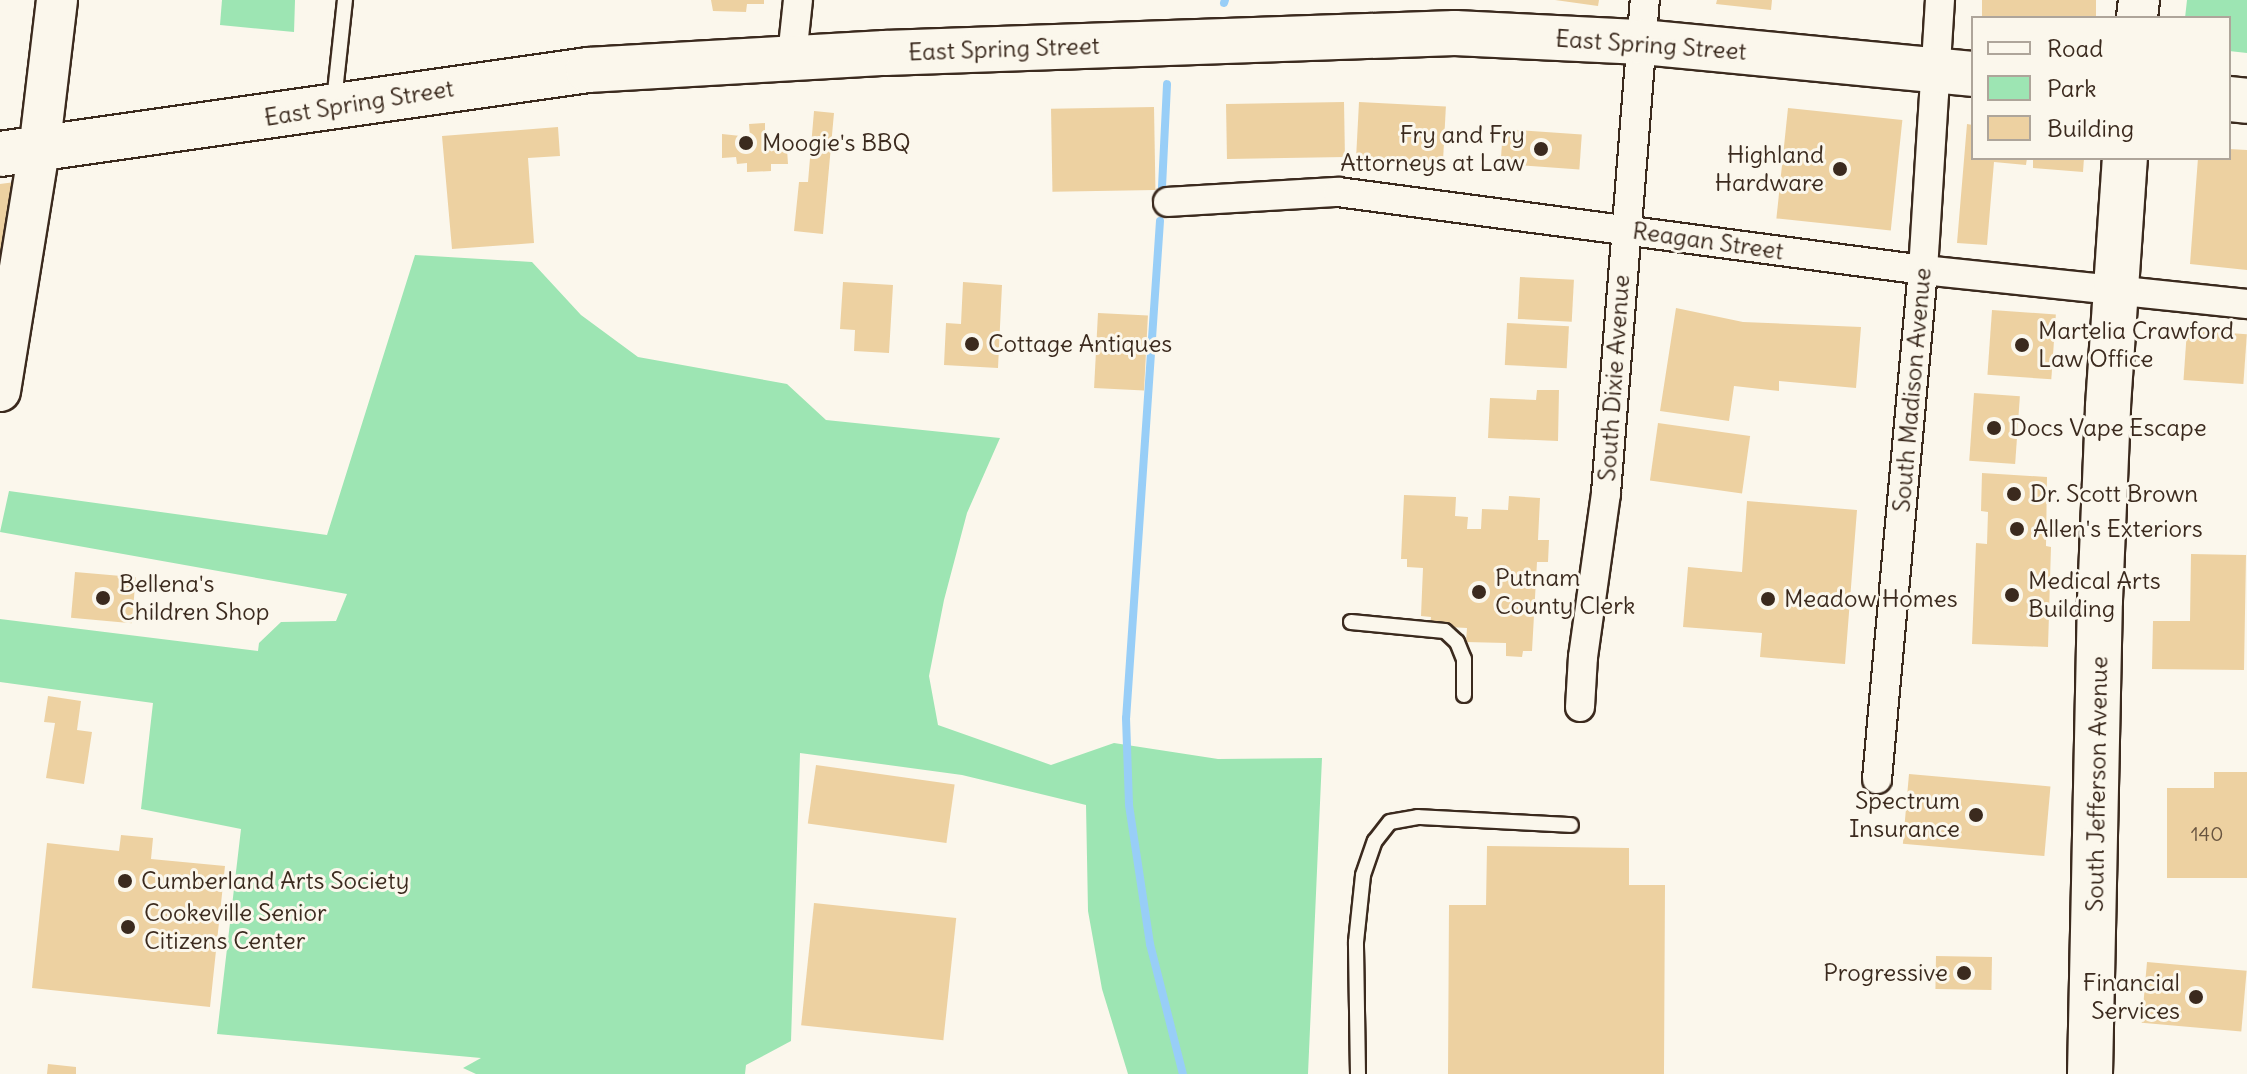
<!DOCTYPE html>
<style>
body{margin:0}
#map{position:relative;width:2247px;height:1074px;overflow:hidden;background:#fbf7ec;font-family:Delius,sans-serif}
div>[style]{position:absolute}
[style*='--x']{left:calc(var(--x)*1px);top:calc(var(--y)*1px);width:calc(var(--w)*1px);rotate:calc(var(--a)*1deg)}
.green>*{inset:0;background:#9de5b3}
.stream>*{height:8px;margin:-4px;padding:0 4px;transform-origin:4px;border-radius:4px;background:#98cef7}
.building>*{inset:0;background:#edd1a1;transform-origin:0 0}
.roads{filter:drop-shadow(2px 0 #3b2a1e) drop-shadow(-2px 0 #3b2a1e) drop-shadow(0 2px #3b2a1e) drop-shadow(0 -2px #3b2a1e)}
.lane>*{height:14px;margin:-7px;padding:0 7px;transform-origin:7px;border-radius:7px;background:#fbf7ec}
.street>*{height:28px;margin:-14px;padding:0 14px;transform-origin:14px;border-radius:14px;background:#fbf7ec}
.secondary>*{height:40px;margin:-20px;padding:0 20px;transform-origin:20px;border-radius:20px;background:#fbf7ec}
.primary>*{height:44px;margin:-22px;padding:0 22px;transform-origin:22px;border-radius:22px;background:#fbf7ec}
.dots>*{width:22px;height:22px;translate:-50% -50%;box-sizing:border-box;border:4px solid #fbf7ec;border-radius:50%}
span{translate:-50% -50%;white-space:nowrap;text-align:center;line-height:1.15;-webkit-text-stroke:6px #fbf7ec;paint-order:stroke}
.number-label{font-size:20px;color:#68543f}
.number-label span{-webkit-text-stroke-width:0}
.street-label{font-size:24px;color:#3b2a1e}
.poi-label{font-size:24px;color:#3b2a1e}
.right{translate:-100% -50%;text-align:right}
.left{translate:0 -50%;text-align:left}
.legend{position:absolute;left:1971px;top:16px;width:260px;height:144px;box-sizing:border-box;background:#fbf7ec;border:2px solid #aea59a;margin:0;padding:10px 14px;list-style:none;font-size:24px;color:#3b2a1e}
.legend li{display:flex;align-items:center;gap:16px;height:40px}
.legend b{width:40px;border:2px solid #aea59a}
</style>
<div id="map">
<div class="green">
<div style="clip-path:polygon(222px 0,295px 0,294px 32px,220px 25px)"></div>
<div style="clip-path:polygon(2187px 0,2247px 0,2247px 53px,2229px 51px,2229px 18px,2185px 18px)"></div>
<div style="clip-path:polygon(415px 255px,532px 262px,581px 315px,638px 357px,787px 384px,826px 420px,1000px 438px,967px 513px,944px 600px,929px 676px,938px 725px,1051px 765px,1114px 743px,1218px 759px,1322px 758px,1308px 1074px,1128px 1074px,1102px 989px,1088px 911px,1086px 805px,962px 775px,800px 753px,791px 1041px,746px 1065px,745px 1074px,476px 1074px,463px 1068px,481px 1058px,217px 1034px,241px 829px,141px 809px,153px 703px,0 682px,0 619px,258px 651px,259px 643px,281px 622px,336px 621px,347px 594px,0 532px,9px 491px,327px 535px)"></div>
</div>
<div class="stream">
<div style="--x:1224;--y:3;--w:3;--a:-72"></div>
<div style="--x:1162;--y:187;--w:103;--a:-87.2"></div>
<div style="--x:1160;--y:221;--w:498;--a:93.9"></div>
<div style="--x:1126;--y:718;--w:87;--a:88"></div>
<div style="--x:1129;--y:805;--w:141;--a:81.4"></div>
<div style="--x:1150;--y:944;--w:134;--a:75.8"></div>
</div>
<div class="building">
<div style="clip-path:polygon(711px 0,764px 0,764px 4px,747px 4px,746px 12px,713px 11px)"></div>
<div style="clip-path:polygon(1555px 0,1599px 0,1598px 6px)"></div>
<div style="clip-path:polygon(1717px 0,1772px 0,1771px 10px,1716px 4px)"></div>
<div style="left:1982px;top:0;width:114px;height:18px"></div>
<div style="left:1344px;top:102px;width:55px;height:118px;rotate:89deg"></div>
<div style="left:1359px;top:102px;width:87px;height:55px;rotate:3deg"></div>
<div style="left:1154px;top:107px;width:83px;height:103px;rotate:89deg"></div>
<div style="left:1788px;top:108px;width:115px;height:111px;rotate:6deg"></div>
<div style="clip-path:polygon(814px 111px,834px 113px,823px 234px,794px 231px,799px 182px,808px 182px)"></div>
<div style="clip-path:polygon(765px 123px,765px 138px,771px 137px,771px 149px,787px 149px,788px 164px,771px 164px,771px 171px,747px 172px,747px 163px,737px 164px,736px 157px,722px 158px,722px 134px,750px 137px,749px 124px)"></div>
<div style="clip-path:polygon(1967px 124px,1973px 125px,1973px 158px,2027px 158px,2026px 165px,1994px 162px,1987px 245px,1957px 243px)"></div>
<div style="clip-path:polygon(558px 127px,560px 156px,528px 158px,534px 243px,452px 249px,442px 136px)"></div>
<div style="left:1503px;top:129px;width:79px;height:35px;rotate:4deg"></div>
<div style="clip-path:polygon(2229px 149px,2247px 150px,2247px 270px,2190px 264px,2198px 158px,2229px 158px)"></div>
<div style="clip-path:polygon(2033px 158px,2084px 158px,2083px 172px,2033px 168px)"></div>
<div style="clip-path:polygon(15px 182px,2px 253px,0 253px,0 184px)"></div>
<div style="left:1520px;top:277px;width:54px;height:42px;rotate:3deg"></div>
<div style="clip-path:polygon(843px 282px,893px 285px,889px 353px,854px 351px,855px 330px,840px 329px)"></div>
<div style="clip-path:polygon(963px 282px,1002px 285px,998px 368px,944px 365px,946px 323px,961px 324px)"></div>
<div style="clip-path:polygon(1676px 308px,1743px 322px,1861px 327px,1856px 388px,1779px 381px,1779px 391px,1734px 386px,1729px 421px,1660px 411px)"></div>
<div style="left:1992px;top:310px;width:64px;height:65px;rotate:4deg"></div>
<div style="left:1098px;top:313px;width:50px;height:75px;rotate:3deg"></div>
<div style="left:1507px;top:323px;width:62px;height:42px;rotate:3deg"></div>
<div style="left:2187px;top:330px;width:60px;height:50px;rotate:4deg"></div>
<div style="clip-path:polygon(1537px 390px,1559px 390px,1558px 441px,1488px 438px,1490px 398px,1536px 400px)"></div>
<div style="left:1974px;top:393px;width:46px;height:68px;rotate:4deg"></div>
<div style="left:1658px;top:423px;width:93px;height:58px;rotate:8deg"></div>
<div style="clip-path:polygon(1982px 473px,2047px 477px,2046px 546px,2051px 547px,2048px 647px,1972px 644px,1976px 543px,1987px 544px,1988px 512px,1981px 511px)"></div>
<div style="clip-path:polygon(1404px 495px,1456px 497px,1455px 516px,1468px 517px,1467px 529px,1481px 529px,1482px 509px,1508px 510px,1509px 496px,1540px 498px,1538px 540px,1549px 540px,1548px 562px,1537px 562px,1532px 651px,1523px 651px,1522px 657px,1506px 656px,1506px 643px,1466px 642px,1467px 628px,1430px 626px,1431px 617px,1421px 616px,1423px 568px,1407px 567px,1407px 559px,1401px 559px)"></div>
<div style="clip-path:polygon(1747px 501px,1857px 510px,1845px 664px,1760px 657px,1762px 633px,1683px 627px,1688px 567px,1742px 572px)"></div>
<div style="clip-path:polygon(2191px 554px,2246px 555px,2244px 670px,2152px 669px,2153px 621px,2190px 621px)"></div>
<div style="left:75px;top:572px;width:61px;height:46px;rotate:5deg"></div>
<div style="clip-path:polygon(48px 696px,81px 701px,77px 730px,92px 732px,84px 784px,46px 778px,55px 723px,44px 722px)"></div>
<div style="left:816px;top:765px;width:140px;height:59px;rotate:8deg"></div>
<div style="clip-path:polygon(2214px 772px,2247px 772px,2247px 878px,2167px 878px,2167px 788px,2214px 788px)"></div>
<div style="left:1909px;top:774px;width:142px;height:70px;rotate:5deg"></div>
<div style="clip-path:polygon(121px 835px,153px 838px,151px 859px,225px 866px,210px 1007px,32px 988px,47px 843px,119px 851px)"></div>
<div style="clip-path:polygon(1487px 846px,1629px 848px,1629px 885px,1665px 885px,1664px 1074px,1448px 1074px,1449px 905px,1486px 905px)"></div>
<div style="left:814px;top:903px;width:143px;height:123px;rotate:6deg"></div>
<div style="left:1936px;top:956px;width:56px;height:33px;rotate:1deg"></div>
<div style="left:2147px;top:962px;width:100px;height:61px;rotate:5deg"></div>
<div style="clip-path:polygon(48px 1064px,76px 1067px,76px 1074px,47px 1074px)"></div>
</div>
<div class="roads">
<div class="lane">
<div style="--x:334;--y:101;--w:102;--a:-83.8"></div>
<div style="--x:1351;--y:622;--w:94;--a:5.5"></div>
<div style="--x:1445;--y:631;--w:16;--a:43"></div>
<div style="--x:1457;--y:642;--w:18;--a:68"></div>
<div style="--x:1464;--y:659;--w:36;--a:90"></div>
<div style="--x:1358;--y:1074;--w:132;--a:-90.9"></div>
<div style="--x:1356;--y:942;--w:67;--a:-84"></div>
<div style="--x:1363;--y:875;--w:36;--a:-71"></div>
<div style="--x:1375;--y:841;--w:24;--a:-52"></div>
<div style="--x:1390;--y:822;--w:28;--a:-10"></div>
<div style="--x:1418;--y:817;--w:153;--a:3"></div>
</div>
<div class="street">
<div style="--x:792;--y:56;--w:56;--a:-83.9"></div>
<div style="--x:1168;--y:202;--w:170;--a:-3.4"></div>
<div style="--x:1338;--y:192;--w:590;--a:7.59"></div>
<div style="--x:1923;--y:270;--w:326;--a:6"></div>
<div style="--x:1580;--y:707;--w:50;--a:-86.6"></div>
<div style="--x:1583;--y:657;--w:166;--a:-82"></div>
<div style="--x:1606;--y:493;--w:495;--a:-85.5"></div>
<div style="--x:1877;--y:779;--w:511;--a:-84.84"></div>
<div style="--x:1923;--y:270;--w:271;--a:-86.4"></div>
</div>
<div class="secondary">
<div style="--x:2137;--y:18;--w:18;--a:-84"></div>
<div style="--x:0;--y:391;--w:243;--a:-80.8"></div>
<div style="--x:39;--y:151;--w:152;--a:-83.2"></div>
</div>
<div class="primary">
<div style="--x:2229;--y:99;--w:18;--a:6"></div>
<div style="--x:0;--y:154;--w:594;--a:-8.13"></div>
<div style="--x:588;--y:70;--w:297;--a:-3.3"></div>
<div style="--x:885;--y:53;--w:570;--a:-2.01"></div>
<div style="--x:1455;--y:33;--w:187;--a:2.8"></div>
<div style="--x:1642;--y:42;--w:333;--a:5.5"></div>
<div style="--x:2090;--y:1074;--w:474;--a:-88.8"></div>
<div style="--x:2100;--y:600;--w:194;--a:-87.6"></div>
<div style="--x:2108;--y:406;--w:249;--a:-86.1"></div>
</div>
</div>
<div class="dots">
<div style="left:746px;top:143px;background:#3b2a1e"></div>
<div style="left:1541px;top:149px;background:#3b2a1e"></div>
<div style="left:1840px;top:169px;background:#3b2a1e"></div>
<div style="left:972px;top:344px;background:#3b2a1e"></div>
<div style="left:2022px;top:345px;background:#3b2a1e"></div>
<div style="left:1994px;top:428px;background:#3b2a1e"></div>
<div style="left:2014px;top:494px;background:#3b2a1e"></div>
<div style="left:2017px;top:529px;background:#3b2a1e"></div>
<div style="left:1479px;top:592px;background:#3b2a1e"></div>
<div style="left:2012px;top:595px;background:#3b2a1e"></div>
<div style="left:103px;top:598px;background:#3b2a1e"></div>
<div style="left:1768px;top:599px;background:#3b2a1e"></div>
<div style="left:1976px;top:815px;background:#3b2a1e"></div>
<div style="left:125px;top:881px;background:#3b2a1e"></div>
<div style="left:128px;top:927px;background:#3b2a1e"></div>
<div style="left:1964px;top:973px;background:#3b2a1e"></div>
<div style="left:2196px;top:997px;background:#3b2a1e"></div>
</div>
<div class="number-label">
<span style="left:2207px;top:833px">140</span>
</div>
<div class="street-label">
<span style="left:1651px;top:45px;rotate:4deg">East Spring Street</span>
<span style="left:1004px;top:49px;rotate:-2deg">East Spring Street</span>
<span style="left:359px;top:103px;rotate:-9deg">East Spring Street</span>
<span style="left:1708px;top:241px;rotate:8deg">Reagan Street</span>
<span style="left:1614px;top:378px;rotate:-86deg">South Dixie Avenue</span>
<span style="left:1912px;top:390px;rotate:-85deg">South Madison Avenue</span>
<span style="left:2097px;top:784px;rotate:-89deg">South Jefferson Avenue</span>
</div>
<div class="poi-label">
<span class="right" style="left:1525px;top:149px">Fry and Fry<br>Attorneys at Law</span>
<span class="left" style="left:762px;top:143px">Moogie's BBQ</span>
<span class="right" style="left:1824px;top:169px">Highland<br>Hardware</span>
<span class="left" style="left:2038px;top:345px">Martelia Crawford<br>Law Office</span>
<span class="left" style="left:988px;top:344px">Cottage Antiques</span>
<span class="left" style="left:2010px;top:428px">Docs Vape Escape</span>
<span class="left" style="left:2030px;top:494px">Dr. Scott Brown</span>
<span class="left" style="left:2033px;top:529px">Allen's Exteriors</span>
<span class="left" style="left:1495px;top:592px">Putnam<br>County Clerk</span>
<span class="left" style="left:2028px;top:595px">Medical Arts<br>Building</span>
<span class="left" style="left:119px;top:598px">Bellena's<br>Children Shop</span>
<span class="left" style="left:1784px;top:599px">Meadow Homes</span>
<span class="right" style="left:1960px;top:815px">Spectrum<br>Insurance</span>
<span class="left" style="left:141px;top:881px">Cumberland Arts Society</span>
<span class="left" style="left:144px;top:927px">Cookeville Senior<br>Citizens Center</span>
<span class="right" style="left:1948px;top:973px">Progressive</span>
<span class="right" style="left:2180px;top:997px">Financial<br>Services</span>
</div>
<ul class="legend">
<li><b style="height:10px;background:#fbf7ec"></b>Road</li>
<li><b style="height:22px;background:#9de5b3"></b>Park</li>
<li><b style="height:22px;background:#edd1a1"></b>Building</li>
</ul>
</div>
